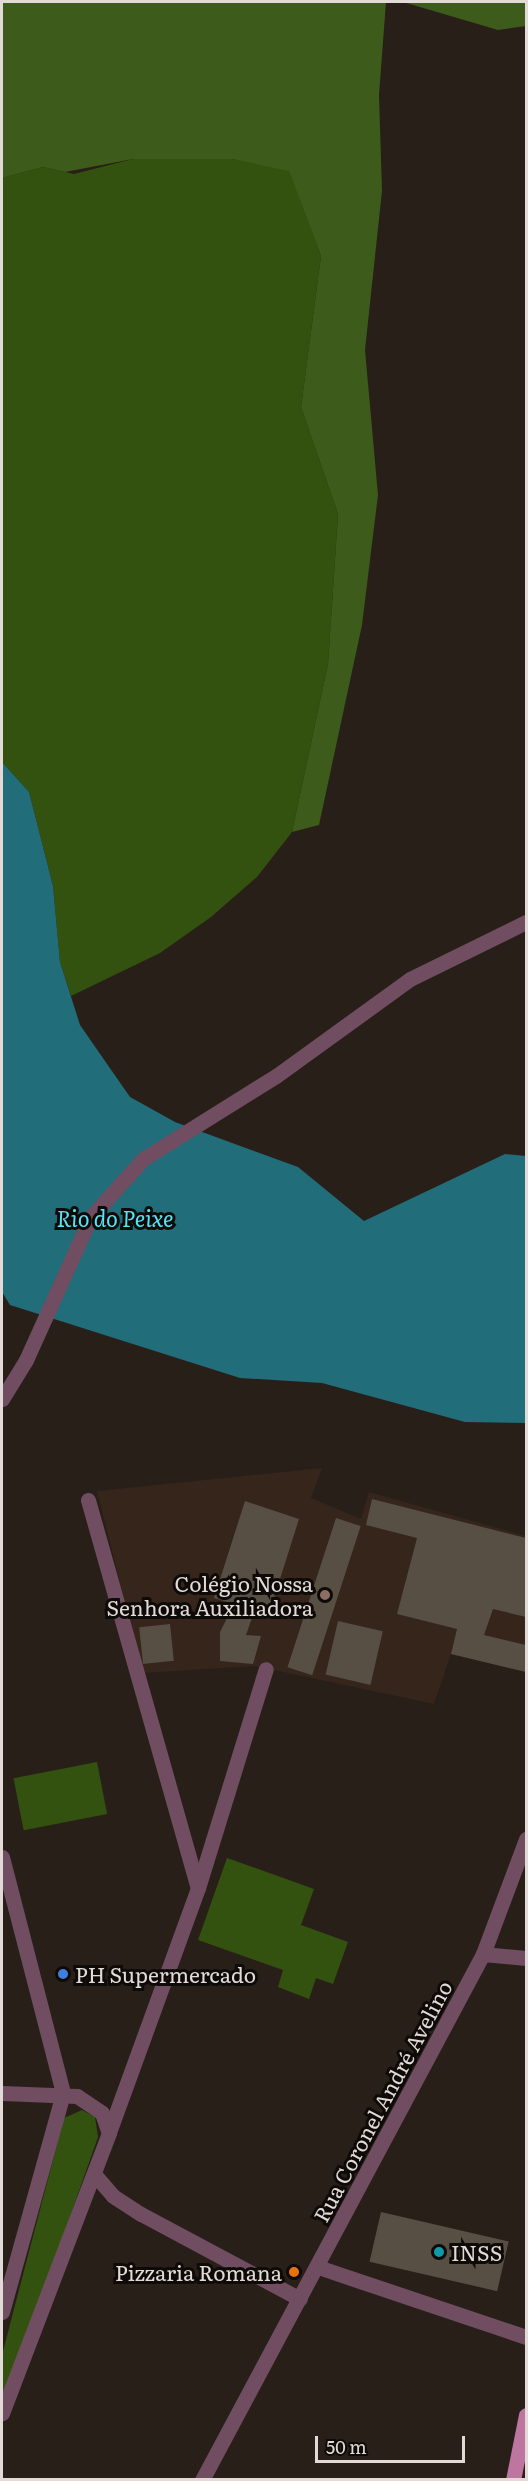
<!DOCTYPE html>
<meta charset="utf-8">
<style>
body{margin:0}
#map{position:relative;width:528px;height:2481px;overflow:hidden;background:#291f19;font-family:Literata,serif}
div>[style]{position:absolute}
[style*='--x']{left:calc(var(--x)*1px);top:calc(var(--y)*1px);width:calc(var(--w)*1px);rotate:calc(var(--a)*1deg)}
.built>*{inset:0;background:#35251b}
.green>*{inset:0;background:#34520f;transform-origin:0 0}
.forest>*{inset:0;background:#3d5b1a}
.water>*{inset:0;background:#216d79}
.building>*{inset:0;background:#574f44;transform-origin:0 0}
.minor>*{height:15px;margin:-7.5px;padding:0 7.5px;transform-origin:7.5px;border-radius:7.5px;background:#704d61}
.major>*{height:15px;margin:-7.5px;padding:0 7.5px;transform-origin:7.5px;border-radius:7.5px;background:#be76a0}
.dots>*{width:16px;height:16px;translate:-50% -50%;box-sizing:border-box;border:3px solid #0e0a07;border-radius:50%}
span{translate:-50% -50%;white-space:nowrap;text-align:center;line-height:1.15;-webkit-text-stroke:6px #0e0a07;paint-order:stroke}
.poi-label{font-size:21px;color:#e1dad6}
.right{translate:-100% -50%;text-align:right}
.left{translate:0 -50%;text-align:left}
.street-label{font-size:21px;color:#e1dad6}
.water-label{font-size:22px;color:#55e3f8;font-style:italic}
.frame{position:absolute;inset:0;border:3px solid #e1dad6;pointer-events:none}
.scale{position:absolute;left:315px;top:2436px;width:150px;height:27px;box-sizing:border-box;border:3px solid #e1dad6;border-top:0;padding-left:8px;font-size:18px;line-height:21px;white-space:nowrap;color:#e1dad6;-webkit-text-stroke:4px #0e0a07;paint-order:stroke}
</style>
<div id="map">
<div class="built">
<div style="clip-path:polygon(322px 1468px,311px 1498px,361px 1519px,369px 1492px,526px 1536px,526px 1672px,451px 1654px,434px 1704px,255px 1666px,143px 1673px,97px 1491px)"></div>
</div>
<div class="green">
<div style="clip-path:polygon(133px 159px,232px 159px,289px 170px,321px 256px,301px 407px,338px 514px,328px 664px,292px 832px,257px 877px,211px 917px,160px 953px,71px 996px,60px 962px,53px 886px,29px 792px,2px 762px,2px 178px,43px 167px,74px 174px)"></div>
<div style="left:97px;top:1762px;width:53px;height:85px;rotate:79deg"></div>
<div style="clip-path:polygon(227px 1858px,314px 1889px,301px 1925px,348px 1942px,333px 1984px,316px 1978px,309px 1999px,278px 1987px,283px 1970px,198px 1940px)"></div>
<div style="clip-path:polygon(82px 2110px,95px 2117px,98px 2137px,2px 2410px,2px 2355px,64px 2118px)"></div>
</div>
<div class="forest">
<div style="clip-path:polygon(2px 2px,386px 2px,379px 95px,382px 191px,365px 350px,378px 495px,362px 625px,319px 825px,292px 832px,328px 664px,338px 514px,301px 407px,321px 256px,289px 171px,232px 159px,133px 159px,65px 172px,43px 167px,2px 178px)"></div>
<div style="clip-path:polygon(403px 2px,526px 2px,526px 26px,498px 30px)"></div>
</div>
<div class="water">
<div style="clip-path:polygon(2px 762px,29px 792px,53px 886px,60px 962px,80px 1025px,130px 1097px,175px 1122px,298px 1167px,364px 1221px,505px 1154px,526px 1156px,526px 1423px,465px 1422px,322px 1383px,240px 1378px,10px 1305px,2px 1292px)"></div>
</div>
<div class="building">
<div style="clip-path:polygon(372px 1499px,526px 1538px,526px 1617px,493px 1609px,484px 1635px,526px 1645px,526px 1672px,451px 1654px,457px 1629px,397px 1614px,417px 1538px,366px 1525px)"></div>
<div style="clip-path:polygon(245px 1501px,299px 1519px,268px 1617px,254px 1612px,246px 1635px,261px 1636px,253px 1664px,220px 1661px,220px 1632px,234px 1604px,214px 1598px)"></div>
<div style="left:336px;top:1518px;width:26px;height:157px;rotate:18deg"></div>
<div style="left:338px;top:1621px;width:46px;height:55px;rotate:13deg"></div>
<div style="left:170px;top:1624px;width:37px;height:31px;rotate:84deg"></div>
<div style="left:381px;top:2212px;width:131px;height:51px;rotate:13deg"></div>
</div>
<div class="minor">
<div style="--x:2;--y:1399;--w:46;--a:-58.4"></div>
<div style="--x:26;--y:1360;--w:156;--a:-65.7"></div>
<div style="--x:90;--y:1218;--w:79;--a:-48.1"></div>
<div style="--x:143;--y:1159;--w:157;--a:-32"></div>
<div style="--x:276;--y:1076;--w:165;--a:-35.9"></div>
<div style="--x:410;--y:979;--w:129;--a:-26.2"></div>
<div style="--x:88;--y:1500;--w:403;--a:74.2"></div>
<div style="--x:198;--y:1888;--w:261;--a:110"></div>
<div style="--x:2;--y:1857;--w:244;--a:75.5"></div>
<div style="--x:198;--y:1888;--w:229;--a:-72.8"></div>
<div style="--x:483;--y:1954;--w:43;--a:5.3"></div>
<div style="--x:2;--y:2093;--w:75;--a:2.3"></div>
<div style="--x:77;--y:2096;--w:30;--a:34"></div>
<div style="--x:102;--y:2113;--w:21;--a:71"></div>
<div style="--x:109;--y:2133;--w:300;--a:110.9"></div>
<div style="--x:94;--y:2174;--w:29;--a:49"></div>
<div style="--x:113;--y:2196;--w:33;--a:33"></div>
<div style="--x:141;--y:2214;--w:180;--a:28.1"></div>
<div style="--x:318;--y:2267;--w:219;--a:18.6"></div>
<div style="--x:2;--y:2312;--w:227;--a:-74.4"></div>
<div style="--x:202;--y:2480;--w:596;--a:-61.89"></div>
<div style="--x:483;--y:1954;--w:123;--a:-69.5"></div>
</div>
<div class="major">
<div style="--x:513;--y:2480;--w:66;--a:-78.7"></div>
</div>
<div class="dots">
<div style="left:325px;top:1595px;background:#8d6e63"></div>
<div style="left:63px;top:1974px;background:#3f7fe0"></div>
<div style="left:439px;top:2252px;background:#0f9aa8"></div>
<div style="left:294px;top:2272px;background:#e8710a"></div>
</div>
<div class="poi-label">
<span class="right" style="left:313px;top:1595px">Colégio Nossa<br>Senhora Auxiliadora</span>
<span class="left" style="left:75px;top:1974px">PH Supermercado</span>
<span class="left" style="left:451px;top:2252px">INSS</span>
<span class="right" style="left:282px;top:2272px">Pizzaria Romana</span>
</div>
<div class="street-label">
<span style="left:382px;top:2101px;rotate:-62deg">Rua Coronel André Avelino</span>
</div>
<div class="water-label">
<span style="left:115px;top:1218px">Rio do Peixe</span>
</div>
<div class="frame"></div>
<div class="scale">50 m</div>
</div>
